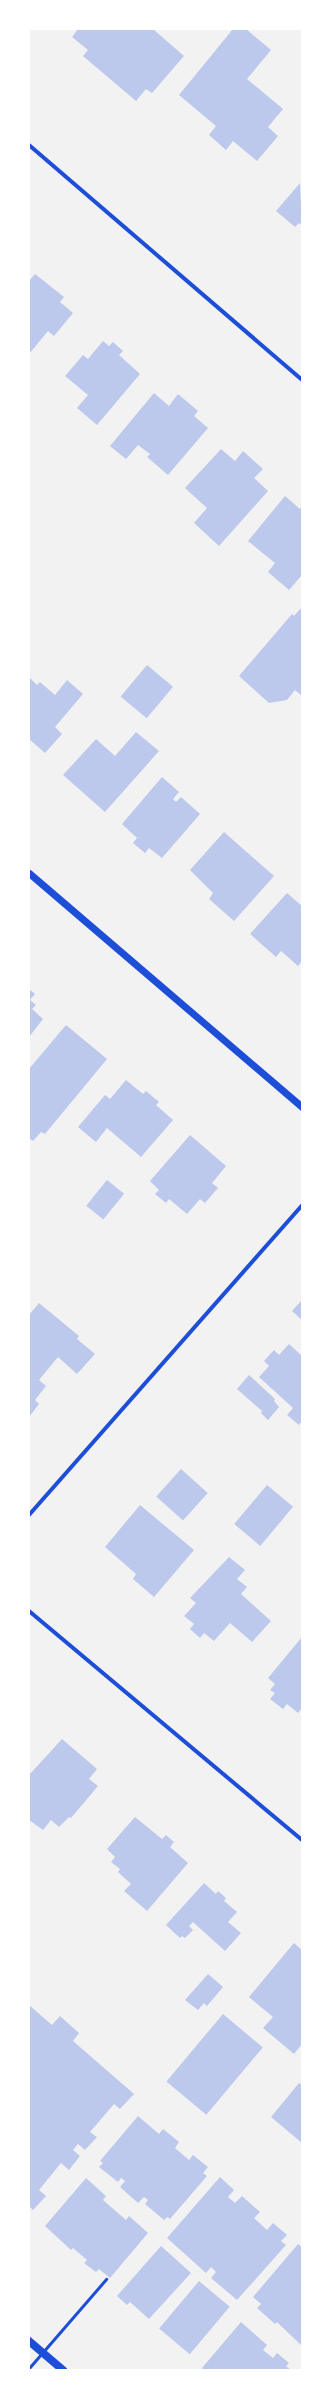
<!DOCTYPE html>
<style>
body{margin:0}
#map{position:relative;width:331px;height:2399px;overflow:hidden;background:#f2f2f2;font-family:Quicksand,sans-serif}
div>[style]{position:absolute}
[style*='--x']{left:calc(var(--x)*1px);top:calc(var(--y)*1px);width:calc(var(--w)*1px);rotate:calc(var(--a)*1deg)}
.building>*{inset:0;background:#bdc9ec;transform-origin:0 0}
.service>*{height:3px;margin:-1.5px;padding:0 1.5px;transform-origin:1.5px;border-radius:1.5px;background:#1d4ed8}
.minor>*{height:4px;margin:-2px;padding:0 2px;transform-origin:2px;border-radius:2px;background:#1d4ed8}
.tertiary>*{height:7px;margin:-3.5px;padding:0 3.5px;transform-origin:3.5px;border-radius:3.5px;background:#1d4ed8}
.secondary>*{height:8px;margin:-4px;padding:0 4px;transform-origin:4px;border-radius:4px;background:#1d4ed8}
span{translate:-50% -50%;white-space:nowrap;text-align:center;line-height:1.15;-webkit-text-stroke:3px #fff;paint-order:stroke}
.frame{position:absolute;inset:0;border:30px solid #fff;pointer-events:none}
</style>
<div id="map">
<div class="building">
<div style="clip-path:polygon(78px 29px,153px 29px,184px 56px,152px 93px,146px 89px,136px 101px,83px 56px,88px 50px,72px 37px)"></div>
<div style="clip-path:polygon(233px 29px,246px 29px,271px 50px,247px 79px,283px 109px,268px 127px,278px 136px,257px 161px,233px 141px,226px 150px,209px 135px,216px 126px,179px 95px)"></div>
<div style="clip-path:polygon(300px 183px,302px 225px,299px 223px,295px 227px,276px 211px)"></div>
<div style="clip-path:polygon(35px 274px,64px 297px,60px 302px,73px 313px,54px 336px,48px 331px,29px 354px,29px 281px)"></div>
<div style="clip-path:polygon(103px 341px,109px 346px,113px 342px,123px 351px,119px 355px,140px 374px,97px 425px,77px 408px,88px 395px,65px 376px,83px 355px,88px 359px)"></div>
<div style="clip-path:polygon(154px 393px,169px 406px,178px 394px,198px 411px,194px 416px,208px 428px,168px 475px,147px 457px,150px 454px,138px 445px,126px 459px,110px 446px)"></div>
<div style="clip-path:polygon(221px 449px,235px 461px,243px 451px,263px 469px,254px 478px,268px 491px,219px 546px,194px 523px,207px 508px,185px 488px)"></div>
<div style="clip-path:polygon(285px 496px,300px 509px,302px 507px,302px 575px,289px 590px,268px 572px,275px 563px,248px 541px)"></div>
<div style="clip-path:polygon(302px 607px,302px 696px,295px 690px,287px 700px,269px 703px,239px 676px,292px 614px,294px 616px)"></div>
<div style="left:147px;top:665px;width:34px;height:41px;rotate:40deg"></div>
<div style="clip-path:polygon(30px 678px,37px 685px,40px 682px,55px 695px,67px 680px,83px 694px,55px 727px,62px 734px,45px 753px,29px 739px)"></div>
<div style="clip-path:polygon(136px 732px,159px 751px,105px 812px,63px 775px,96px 739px,115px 756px)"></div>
<div style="clip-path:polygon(162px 777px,179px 792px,173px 799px,176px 802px,181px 797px,200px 814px,162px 858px,149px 848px,145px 853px,133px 843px,137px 838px,122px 824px)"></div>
<div style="clip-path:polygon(224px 832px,274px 876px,234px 921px,209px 899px,213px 893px,190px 870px)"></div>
<div style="clip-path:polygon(287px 893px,302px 906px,302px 961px,298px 966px,281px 951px,276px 957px,250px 934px)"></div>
<div style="clip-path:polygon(29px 989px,35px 994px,30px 1000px,36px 1005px,32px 1009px,43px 1019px,29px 1037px)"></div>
<div style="clip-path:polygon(66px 1025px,107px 1059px,45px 1134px,41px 1132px,33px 1141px,29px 1138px,29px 1069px)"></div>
<div style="clip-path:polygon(126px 1080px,143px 1094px,146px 1091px,159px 1102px,156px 1105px,173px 1120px,141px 1157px,107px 1128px,96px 1142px,78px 1127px,105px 1095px,110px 1099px)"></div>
<div style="clip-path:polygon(190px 1135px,226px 1166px,212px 1183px,218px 1188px,205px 1203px,200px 1199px,187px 1214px,169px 1199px,166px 1203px,155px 1194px,159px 1190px,150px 1181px)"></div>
<div style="left:107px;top:1180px;width:22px;height:33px;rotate:39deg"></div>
<div style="clip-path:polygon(302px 1300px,302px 1320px,292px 1311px)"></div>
<div style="clip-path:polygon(39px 1303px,79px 1336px,77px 1339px,95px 1354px,77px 1374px,58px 1357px,39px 1380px,46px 1386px,35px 1400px,39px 1404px,29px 1417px,29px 1315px)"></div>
<div style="clip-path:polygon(289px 1344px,302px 1356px,302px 1421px,299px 1425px,287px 1415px,293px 1408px,259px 1377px,269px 1366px,264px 1361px,274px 1350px,279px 1355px)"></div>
<div style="clip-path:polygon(249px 1375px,275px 1399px,274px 1401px,279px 1407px,268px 1420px,261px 1413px,262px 1411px,237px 1389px)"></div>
<div style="left:181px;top:1469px;width:36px;height:37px;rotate:42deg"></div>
<div style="left:267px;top:1485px;width:34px;height:51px;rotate:40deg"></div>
<div style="clip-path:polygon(140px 1505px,194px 1550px,154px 1597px,133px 1579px,136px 1574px,105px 1547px)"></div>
<div style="clip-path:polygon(229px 1557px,245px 1570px,237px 1579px,247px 1587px,241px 1594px,271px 1621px,252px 1642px,230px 1623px,214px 1641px,204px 1633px,200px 1638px,190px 1629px,194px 1624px,184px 1616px,196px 1603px,190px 1598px)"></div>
<div style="clip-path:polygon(302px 1637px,302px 1708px,298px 1713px,287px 1704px,283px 1709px,270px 1699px,275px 1693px,270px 1690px,275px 1684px,268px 1678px)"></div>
<div style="clip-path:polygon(62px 1739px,97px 1769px,89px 1779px,98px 1786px,71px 1818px,69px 1817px,59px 1827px,51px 1820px,43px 1830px,29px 1820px,29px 1775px)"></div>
<div style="clip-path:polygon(135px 1817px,162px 1839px,166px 1835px,174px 1842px,170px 1847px,188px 1863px,147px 1911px,124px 1891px,131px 1884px,118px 1872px,120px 1869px,111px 1862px,115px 1857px,107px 1849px)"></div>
<div style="clip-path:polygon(204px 1883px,216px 1894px,218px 1891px,226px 1898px,224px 1901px,237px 1912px,228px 1922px,241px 1933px,225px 1951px,193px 1922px,189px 1926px,193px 1930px,185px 1938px,182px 1936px,180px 1938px,166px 1925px)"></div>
<div style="clip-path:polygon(294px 1943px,302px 1950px,302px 2044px,294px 2054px,263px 2028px,273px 2017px,249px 1997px)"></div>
<div style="clip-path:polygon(208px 1974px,223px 1987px,207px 2006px,204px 2003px,198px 2010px,185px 2000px)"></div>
<div style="clip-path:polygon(29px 2005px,52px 2025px,60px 2016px,79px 2033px,73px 2041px,134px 2094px,120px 2109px,114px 2104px,90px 2132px,97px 2137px,85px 2150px,78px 2144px,73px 2150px,80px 2156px,69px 2170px,61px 2163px,39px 2190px,46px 2196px,33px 2210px,29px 2206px)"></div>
<div style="left:223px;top:2014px;width:52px;height:88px;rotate:40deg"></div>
<div style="clip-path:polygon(299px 2083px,302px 2085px,302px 2143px,271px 2117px)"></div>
<div style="clip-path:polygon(138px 2116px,159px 2134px,163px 2129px,179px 2142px,175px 2148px,189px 2160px,193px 2155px,208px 2167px,203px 2173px,207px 2176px,170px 2219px,167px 2217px,164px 2220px,145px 2204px,148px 2200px,144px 2197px,138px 2203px,120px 2187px,125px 2181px,121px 2178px,118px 2182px,99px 2167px,103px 2163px,100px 2161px)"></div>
<div style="clip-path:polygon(220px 2177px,234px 2190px,228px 2197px,235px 2203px,242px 2196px,260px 2212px,254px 2218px,267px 2230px,273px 2223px,287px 2235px,281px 2241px,286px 2245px,237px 2300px,211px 2278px,216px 2272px,211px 2267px,206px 2273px,167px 2238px)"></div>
<div style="clip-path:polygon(86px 2178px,106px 2196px,103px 2200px,126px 2220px,129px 2216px,148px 2233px,110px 2278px,99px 2269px,96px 2272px,84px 2263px,87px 2260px,73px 2248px,71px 2250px,45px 2226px)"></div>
<div style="clip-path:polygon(298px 2244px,302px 2247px,302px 2346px,277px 2322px,275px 2324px,257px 2308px,261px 2304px,253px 2297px)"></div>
<div style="clip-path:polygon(161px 2246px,191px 2273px,149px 2319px,130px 2302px,127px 2305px,117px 2296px)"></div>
<div style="left:199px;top:2281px;width:40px;height:62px;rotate:40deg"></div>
<div style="clip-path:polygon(241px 2322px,267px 2345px,263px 2350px,273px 2358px,277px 2353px,289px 2363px,286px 2366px,291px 2370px,204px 2370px,202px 2368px)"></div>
</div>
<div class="service">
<div style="--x:29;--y:2368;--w:118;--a:-49.1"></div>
</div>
<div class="minor">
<div style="--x:29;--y:145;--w:360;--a:40.7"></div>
<div style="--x:29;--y:1515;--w:413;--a:-48.6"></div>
<div style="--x:29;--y:1611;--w:356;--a:40"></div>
</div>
<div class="tertiary">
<div style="--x:29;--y:873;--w:360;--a:40.6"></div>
</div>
<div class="secondary">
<div style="--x:29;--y:2341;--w:45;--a:40.5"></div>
</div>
<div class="frame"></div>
</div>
